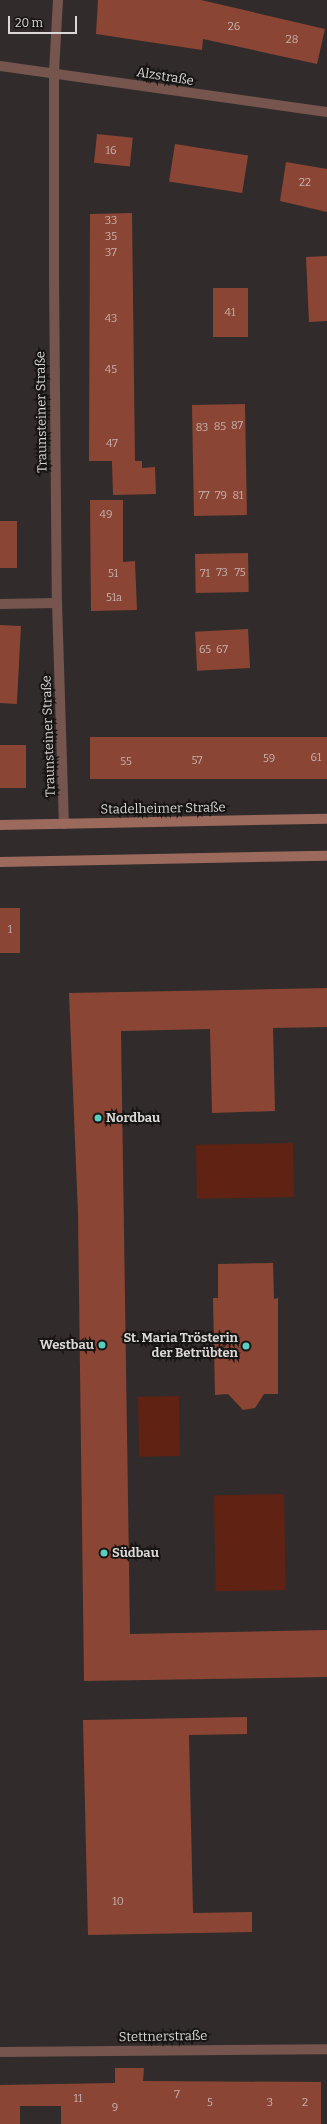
<!DOCTYPE html>
<meta charset="utf-8">
<style>
body{margin:0}
#map{position:relative;width:327px;height:2124px;overflow:hidden;background:#312c2b;font-family:Bitter,serif}
div>[style]{position:absolute}
[style*='--x']{left:calc(var(--x)*1px);top:calc(var(--y)*1px);width:calc(var(--w)*1px);rotate:calc(var(--a)*1deg)}
.green>*{inset:0;background:#602213;transform-origin:0 0}
.building>*{inset:0;background:#8b4534;transform-origin:0 0}
.street>*{height:10px;margin:-5px;padding:0 5px;transform-origin:5px;border-radius:5px;background:#75554d}
.secondary>*{height:10px;margin:-5px;padding:0 5px;transform-origin:5px;border-radius:5px;background:#9c6a5d}
.dots>*{width:11px;height:11px;translate:-50% -50%;box-sizing:border-box;border:2px solid #171514;border-radius:50%}
span{translate:-50% -50%;white-space:nowrap;text-align:center;line-height:1.15;-webkit-text-stroke:4px #171514;paint-order:stroke}
.number-label{font-size:11px;color:#c6b2ae}
.number-label span{-webkit-text-stroke-width:0}
.street-label{font-size:13px;color:#dad7d6}
.poi-label{font-size:13px;color:#dad7d6;font-weight:700}
.left{translate:0 -50%;text-align:left}
.right{translate:-100% -50%;text-align:right}
.scale{position:absolute;left:8px;top:16px;width:69px;height:18px;box-sizing:border-box;border:2px solid #dad7d6;border-top:0;padding-left:5px;font-size:12px;line-height:14px;white-space:nowrap;color:#dad7d6;-webkit-text-stroke:3px #171514;paint-order:stroke}
</style>
<div id="map">
<div class="green">
<div style="left:293px;top:1143px;width:54px;height:97px;rotate:89deg"></div>
<div style="left:179px;top:1396px;width:60px;height:41px;rotate:89deg"></div>
<div style="left:284px;top:1494px;width:96px;height:70px;rotate:89deg"></div>
</div>
<div class="building">
<div style="clip-path:polygon(98px 0,201px 0,325px 29px,317px 64px,203px 39px,202px 50px,96px 34px)"></div>
<div style="left:97px;top:134px;width:36px;height:29px;rotate:6deg"></div>
<div style="left:175px;top:144px;width:74px;height:38px;rotate:9deg"></div>
<div style="clip-path:polygon(286px 162px,327px 169px,327px 212px,280px 201px)"></div>
<div style="clip-path:polygon(132px 213px,135px 461px,142px 461px,142px 468px,155px 467px,156px 494px,113px 495px,112px 461px,89px 461px,90px 214px)"></div>
<div style="clip-path:polygon(327px 256px,327px 321px,309px 322px,306px 257px)"></div>
<div style="left:213px;top:288px;width:35px;height:49px"></div>
<div style="left:245px;top:404px;width:111px;height:53px;rotate:89deg"></div>
<div style="clip-path:polygon(90px 500px,123px 500px,123px 562px,135px 561px,137px 610px,91px 611px)"></div>
<div style="left:0;top:521px;width:17px;height:47px"></div>
<div style="left:248px;top:553px;width:39px;height:53px;rotate:89deg"></div>
<div style="left:0;top:625px;width:21px;height:78px;rotate:3deg"></div>
<div style="left:248px;top:629px;width:39px;height:53px;rotate:87deg"></div>
<div style="left:327px;top:737px;width:42px;height:237px;rotate:90deg"></div>
<div style="left:0;top:745px;width:26px;height:43px"></div>
<div style="left:0;top:908px;width:20px;height:45px"></div>
<div style="clip-path:polygon(327px 988px,327px 1027px,273px 1028px,275px 1111px,212px 1113px,210px 1029px,121px 1031px,130px 1634px,327px 1630px,327px 1677px,84px 1681px,78px 1214px,69px 993px)"></div>
<div style="clip-path:polygon(273px 1263px,274px 1299px,278px 1298px,278px 1394px,264px 1394px,255px 1408px,243px 1410px,228px 1394px,215px 1395px,213px 1298px,218px 1298px,218px 1264px)"></div>
<div style="clip-path:polygon(247px 1717px,247px 1734px,189px 1735px,193px 1913px,252px 1912px,252px 1932px,88px 1935px,83px 1720px)"></div>
<div style="clip-path:polygon(115px 2068px,144px 2068px,143px 2081px,321px 2082px,321px 2124px,61px 2124px,61px 2106px,20px 2106px,20px 2124px,0 2124px,0 2085px,115px 2083px)"></div>
</div>
<div class="street">
<div style="--x:58;--y:0;--w:72;--a:93.2"></div>
<div style="--x:54;--y:72;--w:205;--a:90"></div>
<div style="--x:54;--y:277;--w:326;--a:89.5"></div>
<div style="--x:57;--y:603;--w:221;--a:88.2"></div>
<div style="--x:0;--y:66;--w:330;--a:8"></div>
<div style="--x:0;--y:604;--w:57;--a:-1"></div>
<div style="--x:0;--y:2052;--w:327;--a:-0.5"></div>
</div>
<div class="secondary">
<div style="--x:0;--y:825;--w:327;--a:-1.1"></div>
<div style="--x:0;--y:862;--w:327;--a:-1.1"></div>
</div>
<div class="dots">
<div style="left:98px;top:1118px;background:#58cec0"></div>
<div style="left:102px;top:1345px;background:#58cec0"></div>
<div style="left:246px;top:1346px;background:#58cec0"></div>
<div style="left:104px;top:1553px;background:#58cec0"></div>
</div>
<div class="number-label">
<span style="left:234px;top:27px">26</span>
<span style="left:292px;top:40px">28</span>
<span style="left:111px;top:151px">16</span>
<span style="left:305px;top:183px">22</span>
<span style="left:111px;top:221px">33</span>
<span style="left:111px;top:237px">35</span>
<span style="left:111px;top:253px">37</span>
<span style="left:230px;top:313px">41</span>
<span style="left:111px;top:319px">43</span>
<span style="left:111px;top:370px">45</span>
<span style="left:237px;top:426px">87</span>
<span style="left:220px;top:427px">85</span>
<span style="left:202px;top:428px">83</span>
<span style="left:112px;top:444px">47</span>
<span style="left:204px;top:496px">77</span>
<span style="left:221px;top:496px">79</span>
<span style="left:238px;top:496px">81</span>
<span style="left:106px;top:515px">49</span>
<span style="left:222px;top:573px">73</span>
<span style="left:240px;top:573px">75</span>
<span style="left:113px;top:574px">51</span>
<span style="left:205px;top:574px">71</span>
<span style="left:114px;top:598px">51a</span>
<span style="left:205px;top:650px">65</span>
<span style="left:222px;top:650px">67</span>
<span style="left:316px;top:758px">61</span>
<span style="left:269px;top:759px">59</span>
<span style="left:197px;top:761px">57</span>
<span style="left:126px;top:762px">55</span>
<span style="left:10px;top:930px">1</span>
<span style="left:118px;top:1902px">10</span>
<span style="left:177px;top:2095px">7</span>
<span style="left:78px;top:2099px">11</span>
<span style="left:210px;top:2103px">5</span>
<span style="left:270px;top:2103px">3</span>
<span style="left:305px;top:2103px">2</span>
<span style="left:115px;top:2108px">9</span>
</div>
<div class="street-label">
<span style="left:165px;top:77px;rotate:9deg">Alzstraße</span>
<span style="left:42px;top:412px;rotate:-91deg">Traunsteiner Straße</span>
<span style="left:49px;top:736px;rotate:-92deg">Traunsteiner Straße</span>
<span style="left:163px;top:809px;rotate:-1deg">Stadelheimer Straße</span>
<span style="left:163px;top:2037px;rotate:-1deg">Stettnerstraße</span>
</div>
<div class="poi-label">
<span class="left" style="left:106px;top:1118px">Nordbau</span>
<span class="right" style="left:238px;top:1346px">St. Maria Trösterin<br>der Betrübten</span>
<span class="right" style="left:94px;top:1345px">Westbau</span>
<span class="left" style="left:112px;top:1553px">Südbau</span>
</div>
<div class="scale">20 m</div>
</div>
